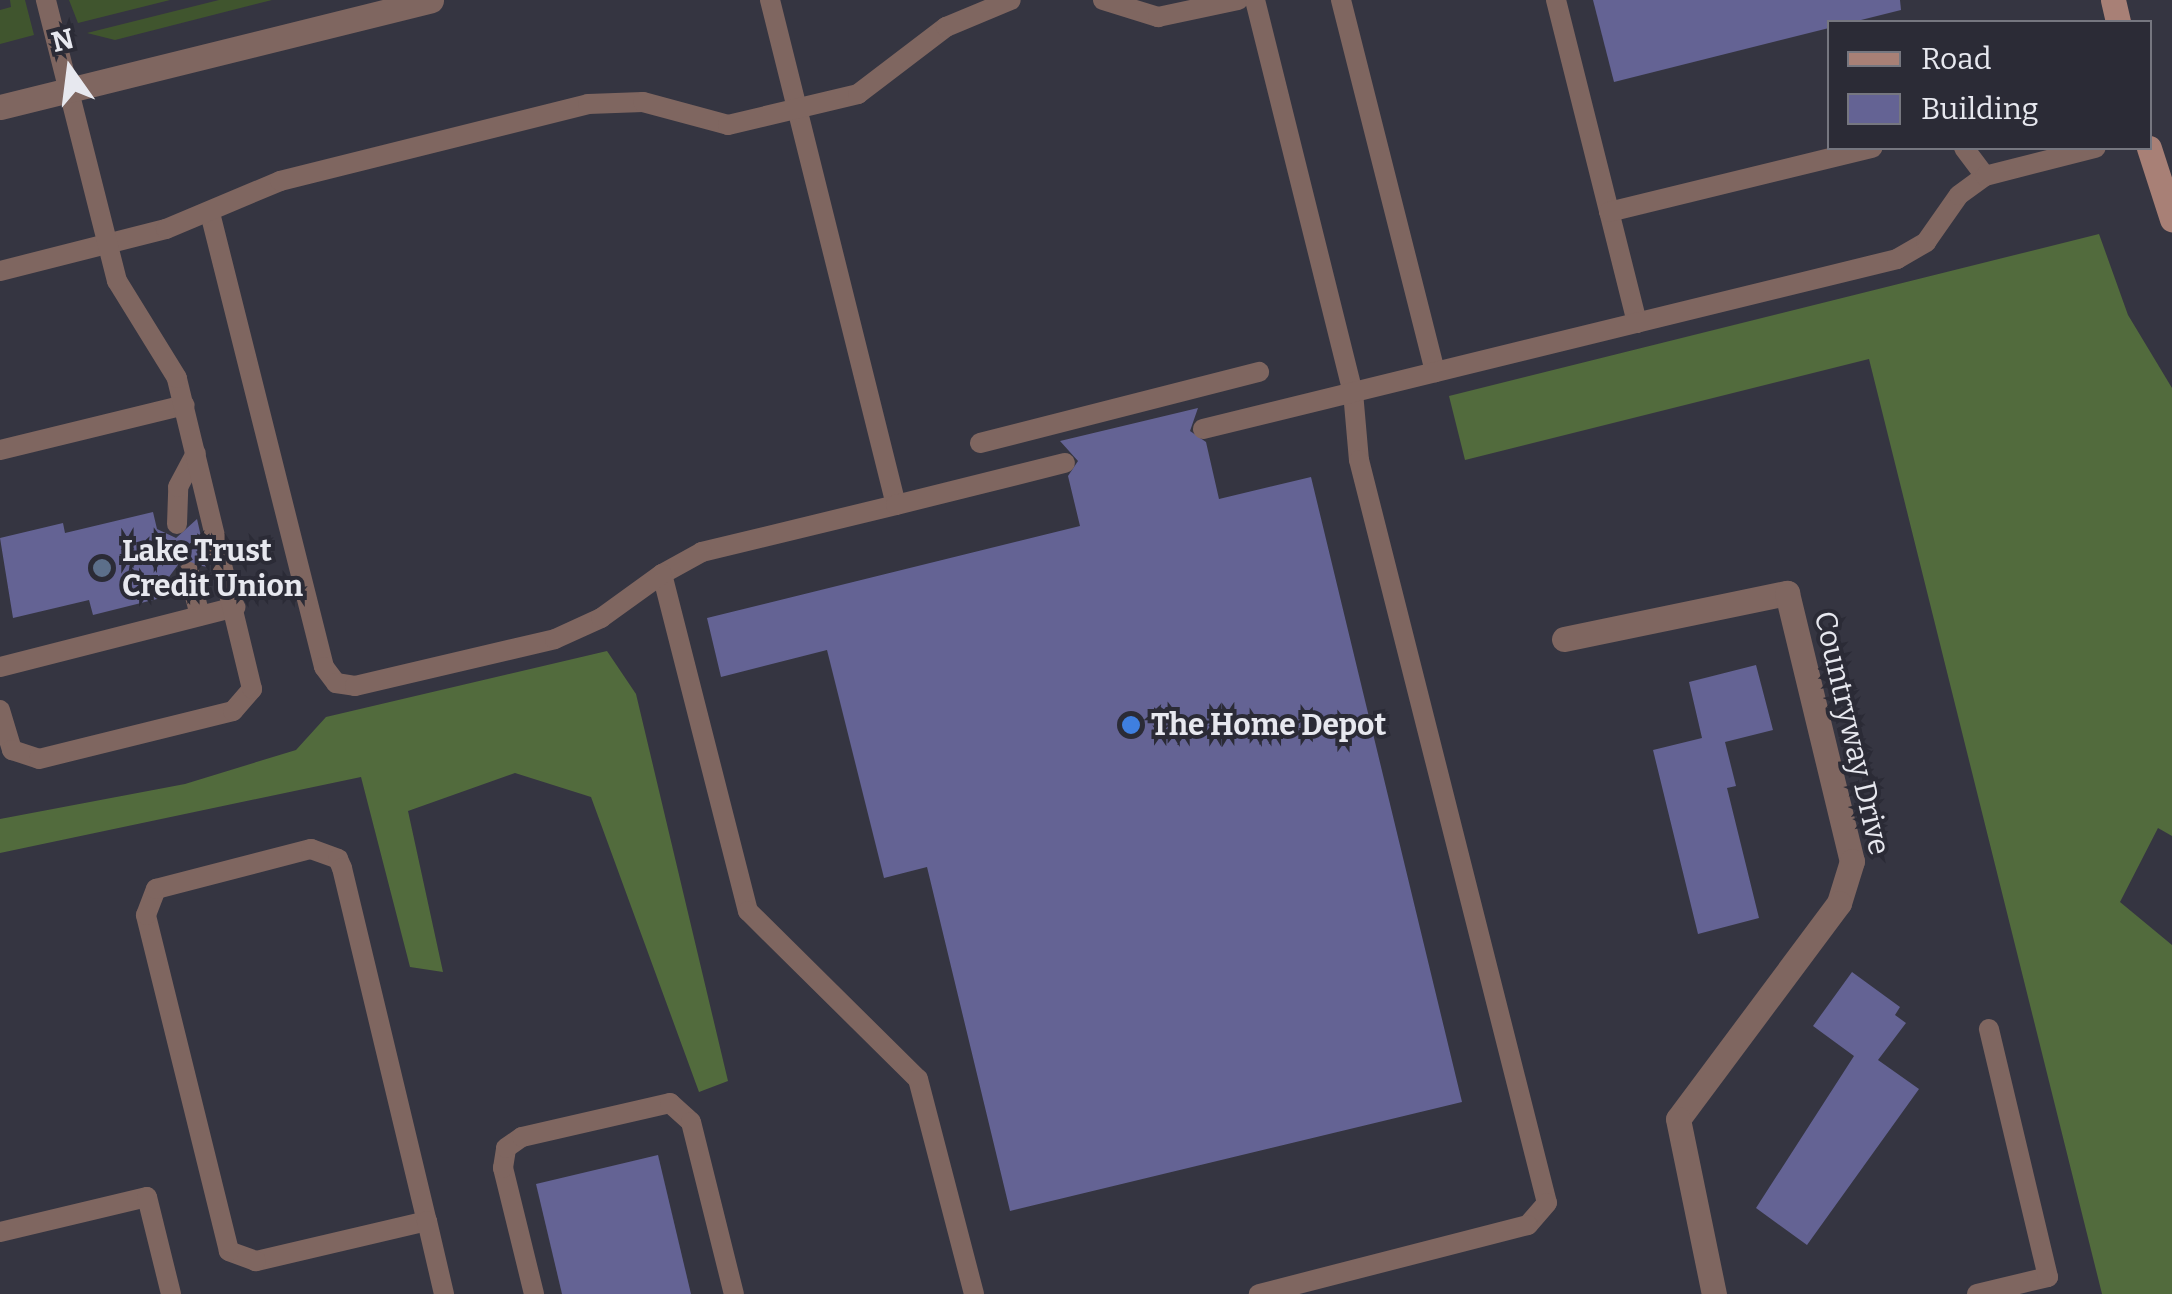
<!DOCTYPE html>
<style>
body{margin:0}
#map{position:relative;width:2172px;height:1294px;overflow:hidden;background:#353541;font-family:Bitter,serif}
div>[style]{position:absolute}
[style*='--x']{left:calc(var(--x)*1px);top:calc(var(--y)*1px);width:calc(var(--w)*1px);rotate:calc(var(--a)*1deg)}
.green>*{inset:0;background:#40552e}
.forest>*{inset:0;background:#526b3d}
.building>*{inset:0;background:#646394}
.lane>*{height:20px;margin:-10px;padding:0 10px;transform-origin:10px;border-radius:10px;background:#7f6660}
.street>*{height:25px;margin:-12.5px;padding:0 12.5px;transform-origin:12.5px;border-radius:12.5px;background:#7f6660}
.secondary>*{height:25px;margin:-12.5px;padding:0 12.5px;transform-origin:12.5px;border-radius:12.5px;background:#a88076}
.dots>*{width:28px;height:28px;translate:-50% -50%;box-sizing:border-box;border:5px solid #2b2b36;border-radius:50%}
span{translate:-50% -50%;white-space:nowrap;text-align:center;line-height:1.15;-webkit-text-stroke:8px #2b2b36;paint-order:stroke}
.poi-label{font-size:30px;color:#e7e8ef;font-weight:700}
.left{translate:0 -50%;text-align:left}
.street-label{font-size:30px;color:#e7e8ef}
.legend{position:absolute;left:1827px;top:20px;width:325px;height:130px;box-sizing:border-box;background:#2b2b36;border:2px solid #767780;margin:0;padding:12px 18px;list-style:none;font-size:30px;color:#e7e8ef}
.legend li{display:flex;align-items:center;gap:20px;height:50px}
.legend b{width:50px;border:2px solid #767780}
.north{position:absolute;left:20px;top:20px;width:100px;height:100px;-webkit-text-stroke:8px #2b2b36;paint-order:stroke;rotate:346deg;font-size:28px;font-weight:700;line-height:40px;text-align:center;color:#e7e8ef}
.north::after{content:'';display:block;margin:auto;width:35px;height:45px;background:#e7e8ef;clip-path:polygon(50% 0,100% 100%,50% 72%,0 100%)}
</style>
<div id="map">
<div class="green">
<div style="clip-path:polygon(10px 0,25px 0,34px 35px,0 44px,0 10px,11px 7px)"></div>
<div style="clip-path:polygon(69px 0,170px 0,78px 23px)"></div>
<div style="clip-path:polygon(219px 0,272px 0,115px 40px,87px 33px)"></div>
</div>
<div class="forest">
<div style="clip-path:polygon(2099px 234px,2128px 315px,2172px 388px,2172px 836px,2158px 828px,2120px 902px,2172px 945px,2172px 1294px,2102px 1294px,1869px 359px,1465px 460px,1449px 396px)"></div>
<div style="clip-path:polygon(607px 651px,636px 694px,728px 1081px,699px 1092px,591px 797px,515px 773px,408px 811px,443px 972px,410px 967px,361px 777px,0 853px,0 819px,185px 784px,296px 750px,326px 717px)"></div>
</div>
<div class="building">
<div style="clip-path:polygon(1593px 0,1900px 0,1901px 10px,1614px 82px)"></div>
<div style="clip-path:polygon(1198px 408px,1190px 431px,1206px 442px,1219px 499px,1311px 477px,1462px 1102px,1010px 1211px,927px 867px,884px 878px,827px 650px,721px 677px,707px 618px,1080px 526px,1068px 476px,1078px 461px,1060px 441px)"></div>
<div style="clip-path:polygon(153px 512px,157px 529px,176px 538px,197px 519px,208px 567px,180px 562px,169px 577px,173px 595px,93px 615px,89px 600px,13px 618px,0 538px,63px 523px,65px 533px)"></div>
<div style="clip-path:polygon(1756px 665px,1773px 730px,1725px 742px,1736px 786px,1727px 788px,1759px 918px,1698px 934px,1653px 750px,1702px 738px,1689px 682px)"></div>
<div style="clip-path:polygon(1852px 972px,1900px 1007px,1895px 1015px,1906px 1023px,1878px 1060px,1919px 1089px,1807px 1245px,1756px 1208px,1854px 1056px,1813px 1026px)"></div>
<div style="clip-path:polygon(658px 1155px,691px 1294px,562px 1294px,536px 1184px)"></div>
</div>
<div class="lane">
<div style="--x:770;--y:0;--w:520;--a:75.99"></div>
<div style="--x:896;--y:505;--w:200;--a:166.4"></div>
<div style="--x:702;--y:552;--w:46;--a:151.2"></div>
<div style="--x:662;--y:574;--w:348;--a:75.7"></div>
<div style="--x:748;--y:911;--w:239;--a:44.7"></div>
<div style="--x:918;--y:1079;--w:222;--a:75.4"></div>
<div style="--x:1103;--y:0;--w:58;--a:17.2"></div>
<div style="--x:1158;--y:17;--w:82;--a:-12"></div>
<div style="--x:1255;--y:0;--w:404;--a:76"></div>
<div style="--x:1353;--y:392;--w:68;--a:85"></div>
<div style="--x:1359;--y:460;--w:766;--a:75.8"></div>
<div style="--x:1547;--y:1203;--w:29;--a:131"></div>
<div style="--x:1528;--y:1225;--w:278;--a:165.6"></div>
<div style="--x:1341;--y:0;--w:384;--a:75.8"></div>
<div style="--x:1556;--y:0;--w:333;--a:75.9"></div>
<div style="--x:1964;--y:148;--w:35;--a:53"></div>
<div style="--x:1609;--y:212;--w:271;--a:-13.7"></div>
<div style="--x:210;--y:213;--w:468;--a:75.9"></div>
<div style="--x:324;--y:667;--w:20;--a:53"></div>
<div style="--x:336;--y:683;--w:19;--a:9"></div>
<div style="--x:355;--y:686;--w:205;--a:-13.2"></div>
<div style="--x:555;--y:639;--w:51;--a:-24.5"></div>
<div style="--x:601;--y:618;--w:75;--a:-35.8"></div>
<div style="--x:0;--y:271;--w:171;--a:-14.2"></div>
<div style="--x:166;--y:229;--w:124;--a:-22.8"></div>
<div style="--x:280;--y:181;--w:317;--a:-14"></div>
<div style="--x:588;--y:104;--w:55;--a:-2.1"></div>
<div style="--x:643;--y:102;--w:88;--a:15.1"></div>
<div style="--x:728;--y:125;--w:134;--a:-13.4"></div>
<div style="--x:858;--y:94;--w:111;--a:-37.3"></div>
<div style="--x:946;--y:27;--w:70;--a:-22.6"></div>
<div style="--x:1203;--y:429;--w:715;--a:-13.76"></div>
<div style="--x:1897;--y:259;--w:34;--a:-30"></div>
<div style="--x:1926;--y:242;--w:57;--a:-54.9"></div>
<div style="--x:1959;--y:195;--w:32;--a:-36"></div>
<div style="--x:1985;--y:176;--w:114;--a:-14.3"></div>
<div style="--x:980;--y:443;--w:288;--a:-14.3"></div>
<div style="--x:0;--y:450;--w:190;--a:-13.7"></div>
<div style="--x:896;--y:505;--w:174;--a:-14"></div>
<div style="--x:177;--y:524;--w:37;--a:-88"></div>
<div style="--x:178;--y:487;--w:38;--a:-62"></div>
<div style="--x:189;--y:572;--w:45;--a:76"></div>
<div style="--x:0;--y:667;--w:243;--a:-14.3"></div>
<div style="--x:0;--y:710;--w:42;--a:73.3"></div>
<div style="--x:12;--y:750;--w:28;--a:18"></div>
<div style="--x:39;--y:759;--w:200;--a:-13.9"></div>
<div style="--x:233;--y:711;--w:29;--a:-49"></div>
<div style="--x:252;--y:689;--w:320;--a:-103.6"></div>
<div style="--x:177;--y:378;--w:114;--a:-121.7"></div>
<div style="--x:117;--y:281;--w:290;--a:-104.2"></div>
<div style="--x:427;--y:1221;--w:176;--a:166.8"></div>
<div style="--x:256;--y:1261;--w:29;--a:-160"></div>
<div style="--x:229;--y:1251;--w:346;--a:-103.9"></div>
<div style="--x:146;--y:915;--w:28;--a:-69"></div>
<div style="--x:156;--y:889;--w:160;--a:-14.5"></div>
<div style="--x:311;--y:849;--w:29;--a:20"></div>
<div style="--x:338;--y:859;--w:10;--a:66"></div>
<div style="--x:342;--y:868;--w:363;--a:76.5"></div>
<div style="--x:427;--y:1221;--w:75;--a:76.9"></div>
<div style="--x:0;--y:1232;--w:151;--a:-13.4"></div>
<div style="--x:147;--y:1197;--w:100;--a:76.1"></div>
<div style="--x:534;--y:1294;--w:130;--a:-103.8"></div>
<div style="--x:503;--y:1168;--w:20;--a:-81"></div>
<div style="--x:506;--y:1148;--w:19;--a:-35"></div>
<div style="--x:522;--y:1137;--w:152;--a:-12.9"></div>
<div style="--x:670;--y:1103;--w:28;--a:42"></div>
<div style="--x:691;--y:1122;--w:177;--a:76"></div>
<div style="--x:1977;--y:1294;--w:73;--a:-13.5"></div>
<div style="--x:2048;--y:1277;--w:255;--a:-103.4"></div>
</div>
<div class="street">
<div style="--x:0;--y:107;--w:444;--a:-13.9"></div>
<div style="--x:1564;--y:639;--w:228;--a:-11.7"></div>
<div style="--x:1787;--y:593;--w:276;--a:76.4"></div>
<div style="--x:1852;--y:861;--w:44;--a:107.2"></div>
<div style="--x:1839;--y:903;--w:269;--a:126.7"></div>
<div style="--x:1678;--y:1119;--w:179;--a:78.4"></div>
</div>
<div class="secondary">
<div style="--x:2113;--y:0;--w:23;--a:77"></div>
<div style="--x:2149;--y:148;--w:75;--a:72.1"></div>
</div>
<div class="dots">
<div style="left:102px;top:568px;background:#5c6f8a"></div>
<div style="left:1131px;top:725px;background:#3f7fe0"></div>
</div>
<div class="poi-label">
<span class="left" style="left:122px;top:568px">Lake Trust<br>Credit Union</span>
<span class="left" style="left:1151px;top:725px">The Home Depot</span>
</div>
<div class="street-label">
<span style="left:1852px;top:733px;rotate:77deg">Countryway Drive</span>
</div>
<ul class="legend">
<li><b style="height:12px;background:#a88076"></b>Road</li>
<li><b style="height:28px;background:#646394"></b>Building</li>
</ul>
<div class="north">N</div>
</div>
